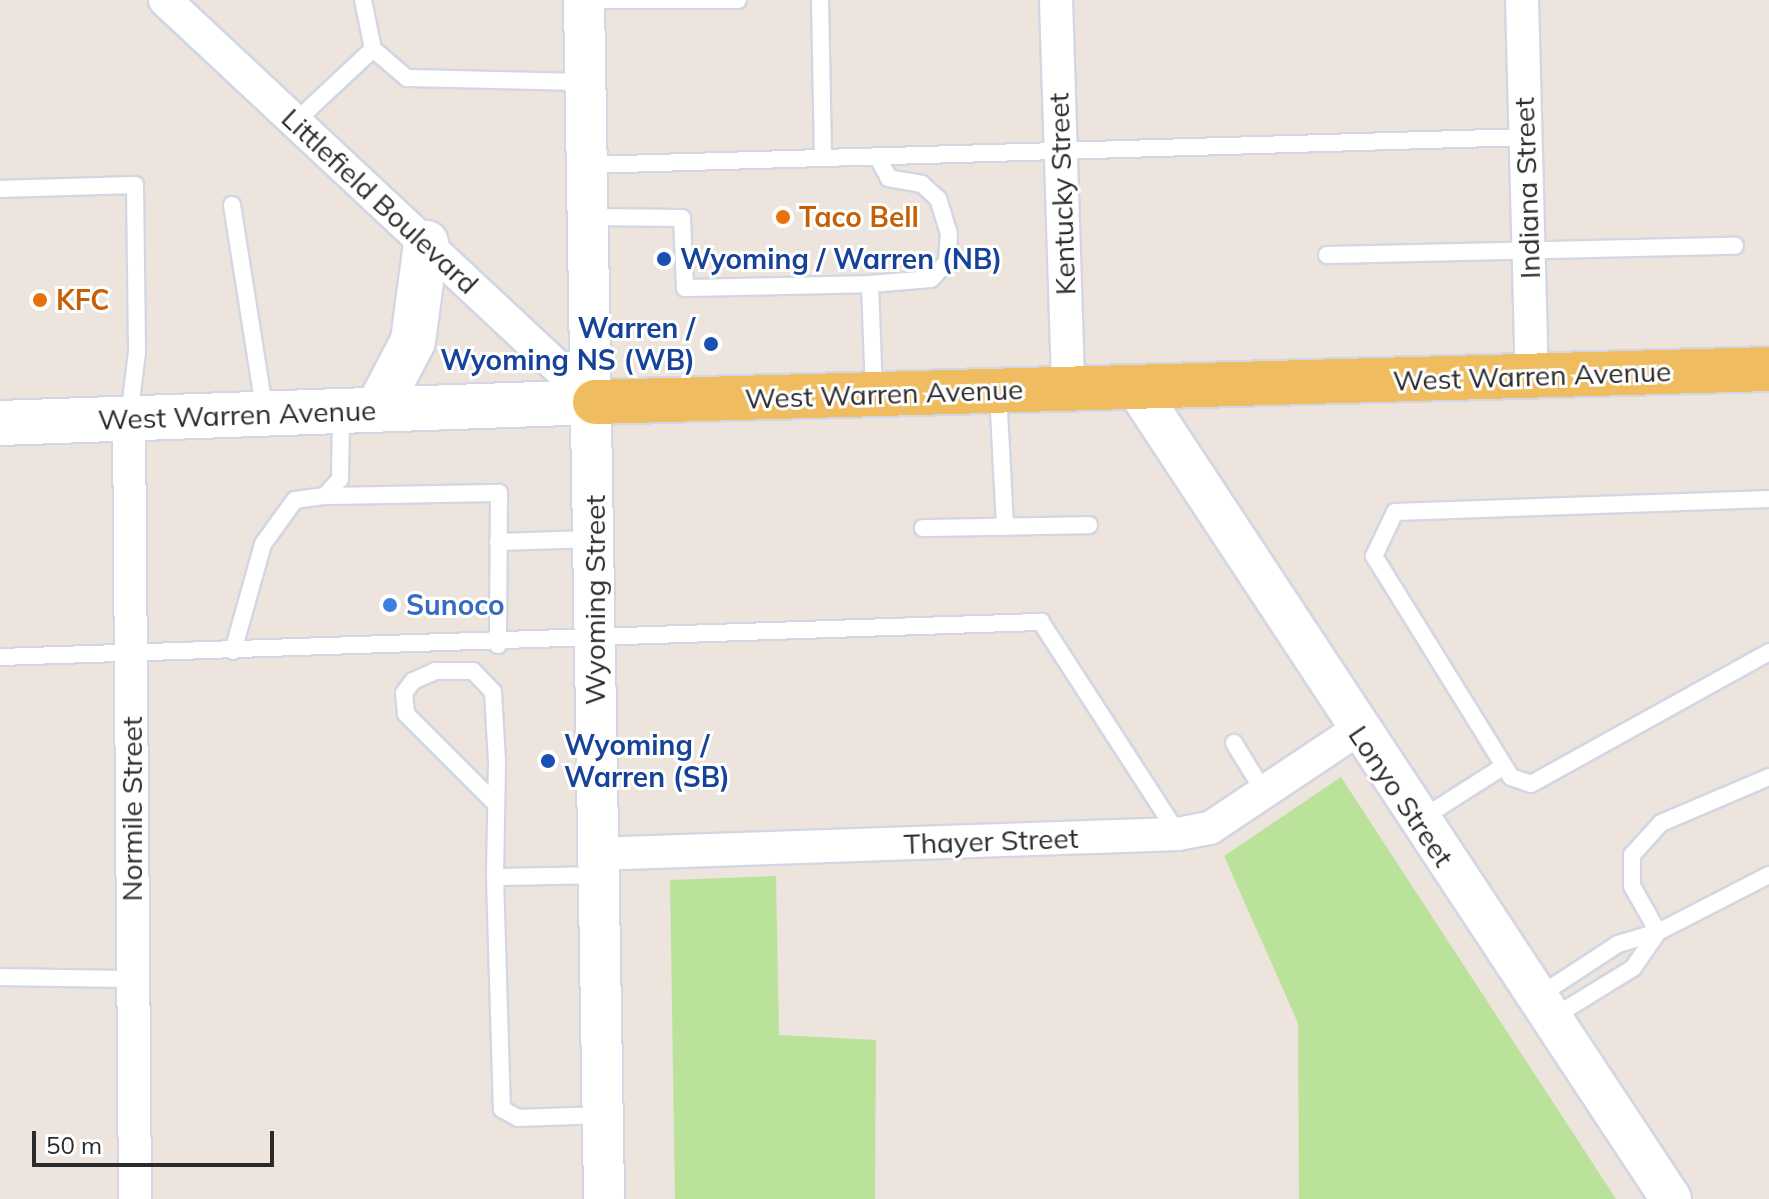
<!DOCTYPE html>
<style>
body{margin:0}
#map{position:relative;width:1769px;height:1199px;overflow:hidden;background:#ece4dd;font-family:Mulish,sans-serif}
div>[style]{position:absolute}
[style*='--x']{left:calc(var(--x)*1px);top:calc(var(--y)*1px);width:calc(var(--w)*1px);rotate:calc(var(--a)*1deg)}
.green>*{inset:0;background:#bbe29a}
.roads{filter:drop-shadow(2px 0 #d2d7e3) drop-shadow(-2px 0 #d2d7e3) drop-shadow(0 2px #d2d7e3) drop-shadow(0 -2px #d2d7e3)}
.service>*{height:16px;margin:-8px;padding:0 8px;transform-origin:8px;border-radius:8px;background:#fff}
.minor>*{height:32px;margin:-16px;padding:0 16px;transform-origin:16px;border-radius:16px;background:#fff}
.tertiary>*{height:40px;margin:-20px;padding:0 20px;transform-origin:20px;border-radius:20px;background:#fff}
.secondary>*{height:44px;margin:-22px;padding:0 22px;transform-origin:22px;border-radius:22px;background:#fff}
.primary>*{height:44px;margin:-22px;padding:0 22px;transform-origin:22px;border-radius:22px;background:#efbc5f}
.dots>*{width:22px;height:22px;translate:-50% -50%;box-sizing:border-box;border:4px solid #fff;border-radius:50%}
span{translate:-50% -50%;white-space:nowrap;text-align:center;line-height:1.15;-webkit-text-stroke:6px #fff;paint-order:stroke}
.street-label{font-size:28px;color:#2b2b2b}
.food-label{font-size:28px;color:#c56008;font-weight:700}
.left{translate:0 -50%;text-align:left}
.transit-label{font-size:28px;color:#164399;font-weight:700}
.right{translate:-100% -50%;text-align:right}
.shop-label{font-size:28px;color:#366cbe;font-weight:700}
.scale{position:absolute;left:32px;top:1131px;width:242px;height:36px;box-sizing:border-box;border:4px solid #2b2b2b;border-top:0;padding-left:10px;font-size:24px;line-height:28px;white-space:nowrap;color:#2b2b2b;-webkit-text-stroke:6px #fff;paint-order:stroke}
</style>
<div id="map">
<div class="green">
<div style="clip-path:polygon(1341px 777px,1616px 1199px,1299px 1199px,1298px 1023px,1224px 856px)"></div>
<div style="clip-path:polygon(776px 876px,779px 1035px,876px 1040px,875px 1199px,675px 1199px,670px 880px)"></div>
</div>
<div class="roads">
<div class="service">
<div style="--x:363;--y:0;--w:50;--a:78.5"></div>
<div style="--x:373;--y:49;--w:45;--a:40.5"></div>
<div style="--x:407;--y:78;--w:177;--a:1.3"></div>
<div style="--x:584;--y:0;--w:154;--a:0"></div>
<div style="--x:820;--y:0;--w:158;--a:88.9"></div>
<div style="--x:295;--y:122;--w:107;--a:-43.1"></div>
<div style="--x:588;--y:165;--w:938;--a:-1.71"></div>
<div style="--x:0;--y:189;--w:135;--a:-1.7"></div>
<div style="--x:135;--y:185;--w:167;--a:89.3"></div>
<div style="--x:137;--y:352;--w:65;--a:97"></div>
<div style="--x:232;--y:205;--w:211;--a:81"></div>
<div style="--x:590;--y:217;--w:92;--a:0.6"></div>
<div style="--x:682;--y:218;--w:70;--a:87.5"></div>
<div style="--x:685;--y:288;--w:185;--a:-1.2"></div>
<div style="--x:870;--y:284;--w:109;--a:87.9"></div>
<div style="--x:1327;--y:255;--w:408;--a:-1.3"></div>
<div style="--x:870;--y:284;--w:61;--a:-4.7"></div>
<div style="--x:931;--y:279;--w:23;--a:-47"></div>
<div style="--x:947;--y:262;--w:28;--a:-86"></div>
<div style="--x:949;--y:234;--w:37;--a:-107"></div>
<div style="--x:938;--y:199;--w:22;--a:-137"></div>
<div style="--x:922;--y:184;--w:34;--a:-170"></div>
<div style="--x:889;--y:178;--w:25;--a:-119"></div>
<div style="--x:998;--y:392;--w:135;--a:87"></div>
<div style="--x:325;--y:496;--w:174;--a:-1"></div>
<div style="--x:499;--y:493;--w:152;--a:90.4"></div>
<div style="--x:1769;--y:499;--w:374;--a:178"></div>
<div style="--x:1395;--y:512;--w:49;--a:115.5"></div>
<div style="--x:1374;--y:556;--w:260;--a:58.2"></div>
<div style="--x:1511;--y:777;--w:21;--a:19"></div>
<div style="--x:1531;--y:784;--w:272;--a:-29"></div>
<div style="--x:923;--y:528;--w:166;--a:-1"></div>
<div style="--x:498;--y:542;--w:94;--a:-1.8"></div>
<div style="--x:233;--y:651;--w:111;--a:-74.3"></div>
<div style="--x:263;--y:544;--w:54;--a:-54"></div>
<div style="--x:295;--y:500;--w:30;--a:-8"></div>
<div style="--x:325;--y:496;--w:23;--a:-49"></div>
<div style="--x:340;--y:479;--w:66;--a:-89.1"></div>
<div style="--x:0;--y:657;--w:1042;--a:-1.93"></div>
<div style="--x:1041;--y:622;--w:252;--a:57.1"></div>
<div style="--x:1234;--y:743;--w:57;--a:58.5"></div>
<div style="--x:1769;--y:777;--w:117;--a:156.9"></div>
<div style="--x:1661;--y:823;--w:43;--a:132.2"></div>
<div style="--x:1632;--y:855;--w:31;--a:90"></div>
<div style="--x:1632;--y:886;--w:53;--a:60.5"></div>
<div style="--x:1658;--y:932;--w:125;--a:-27.2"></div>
<div style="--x:496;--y:804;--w:127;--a:-135"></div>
<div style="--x:406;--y:714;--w:21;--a:-95"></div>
<div style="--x:404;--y:693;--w:15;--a:-53"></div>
<div style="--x:413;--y:681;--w:24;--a:-24"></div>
<div style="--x:435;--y:671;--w:38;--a:0"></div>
<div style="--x:473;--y:671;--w:29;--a:46"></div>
<div style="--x:493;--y:692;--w:70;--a:86.7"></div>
<div style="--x:497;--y:762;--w:115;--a:91"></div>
<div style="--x:495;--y:877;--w:232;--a:88.3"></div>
<div style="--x:502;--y:1109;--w:18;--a:29"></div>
<div style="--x:518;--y:1118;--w:84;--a:-2"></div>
<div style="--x:1421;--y:819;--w:98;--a:-32.6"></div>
<div style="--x:495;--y:877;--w:101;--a:-1.1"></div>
<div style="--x:0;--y:977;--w:133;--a:0.9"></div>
<div style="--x:1537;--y:997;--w:97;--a:-33.2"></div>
<div style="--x:1618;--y:944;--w:42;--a:-16.7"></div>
<div style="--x:1658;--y:932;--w:44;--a:124.8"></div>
<div style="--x:1633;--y:968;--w:97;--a:148.4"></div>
</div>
<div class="minor">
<div style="--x:165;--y:0;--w:589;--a:43.07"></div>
<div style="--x:1056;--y:0;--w:389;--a:88.2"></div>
<div style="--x:1522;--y:0;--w:376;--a:88.5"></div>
<div style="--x:129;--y:419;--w:780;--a:89.56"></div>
<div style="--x:595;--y:854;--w:583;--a:-1.96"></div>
<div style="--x:1178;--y:834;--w:33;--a:-11"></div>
<div style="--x:1210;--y:828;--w:177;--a:-33.7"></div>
</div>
<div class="tertiary">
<div style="--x:584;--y:0;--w:1199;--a:89.04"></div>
<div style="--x:1137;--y:389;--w:970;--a:56.6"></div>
</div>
<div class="secondary">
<div style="--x:377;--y:410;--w:78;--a:-62.4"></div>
<div style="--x:413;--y:341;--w:99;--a:-82.4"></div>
<div style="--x:0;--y:423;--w:595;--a:-2.02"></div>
</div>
<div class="primary">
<div style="--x:595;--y:402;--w:1174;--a:-1.61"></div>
</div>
</div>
<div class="dots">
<div style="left:783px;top:217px;background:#e8710a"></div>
<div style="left:664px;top:259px;background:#1a4fb4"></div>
<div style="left:40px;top:300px;background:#e8710a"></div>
<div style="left:711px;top:344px;background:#1a4fb4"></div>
<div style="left:390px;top:605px;background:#3f7fe0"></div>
<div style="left:548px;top:761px;background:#1a4fb4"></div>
</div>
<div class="street-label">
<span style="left:1527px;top:188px;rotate:-92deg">Indiana Street</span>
<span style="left:1062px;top:194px;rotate:-92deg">Kentucky Street</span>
<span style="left:380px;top:201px;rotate:43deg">Littlefield Boulevard</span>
<span style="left:1532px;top:376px;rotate:-2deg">West Warren Avenue</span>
<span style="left:884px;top:394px;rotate:-2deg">West Warren Avenue</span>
<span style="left:237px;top:415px;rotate:-2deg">West Warren Avenue</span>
<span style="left:595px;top:600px;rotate:-90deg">Wyoming Street</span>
<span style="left:1401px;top:796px;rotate:56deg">Lonyo Street</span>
<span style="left:132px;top:809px;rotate:-90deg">Normile Street</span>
<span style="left:991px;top:841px;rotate:-2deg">Thayer Street</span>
</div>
<div class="food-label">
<span class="left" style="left:799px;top:217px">Taco Bell</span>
<span class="left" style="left:56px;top:300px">KFC</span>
</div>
<div class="transit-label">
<span class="left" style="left:680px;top:259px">Wyoming / Warren (NB)</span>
<span class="right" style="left:695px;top:344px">Warren /<br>Wyoming NS (WB)</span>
<span class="left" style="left:564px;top:761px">Wyoming /<br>Warren (SB)</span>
</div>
<div class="shop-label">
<span class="left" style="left:406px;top:605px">Sunoco</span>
</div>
<div class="scale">50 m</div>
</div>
